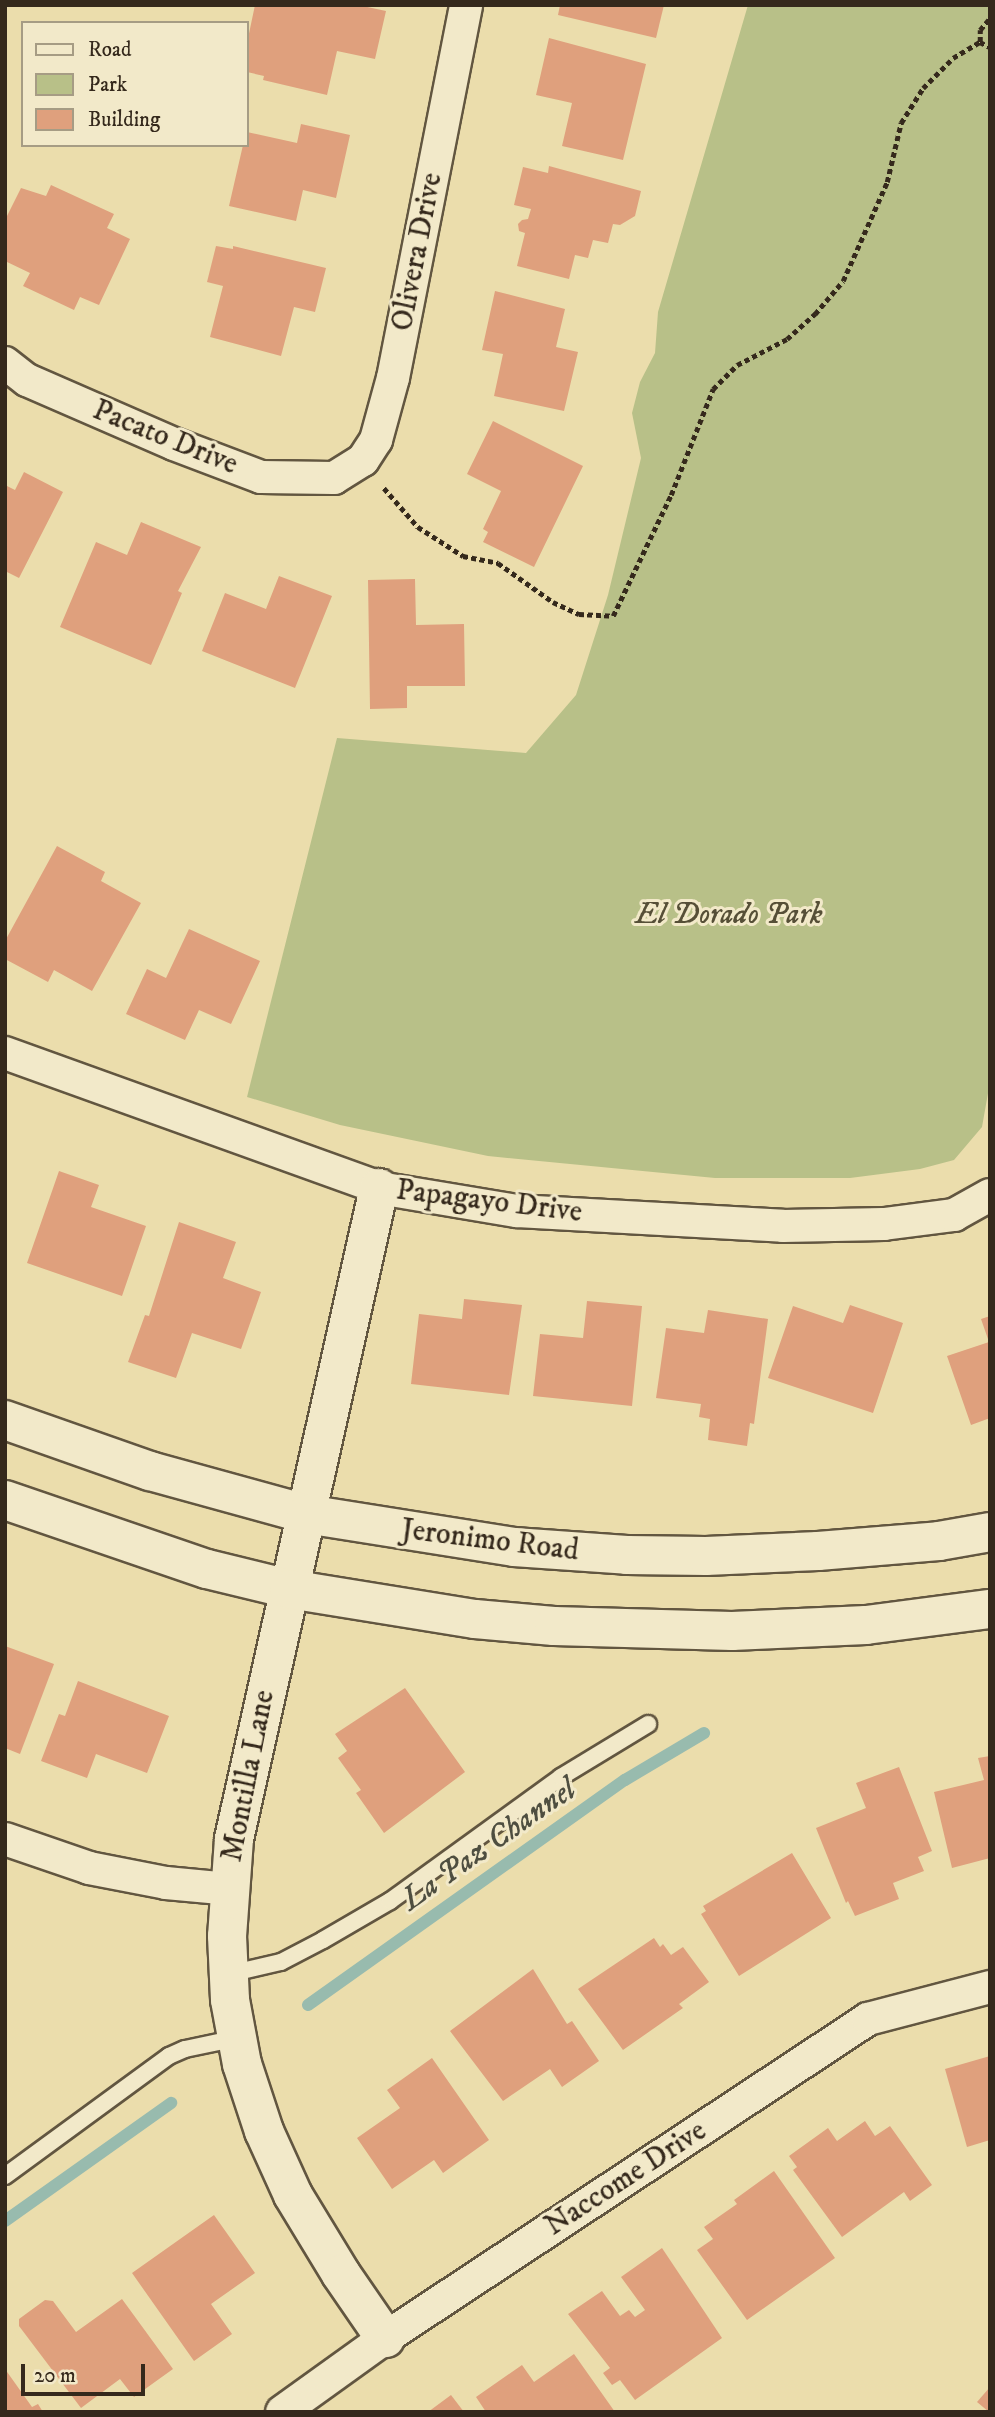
<!DOCTYPE html>
<style>
body{margin:0}
#map{position:relative;width:995px;height:2417px;overflow:hidden;background:#ebddac;font-family:"IM FELL DW Pica",serif}
div>[style]{position:absolute}
[style*='--x']{left:calc(var(--x)*1px);top:calc(var(--y)*1px);width:calc(var(--w)*1px);rotate:calc(var(--a)*1deg)}
.green>*{inset:0;background:#b8c088}
.stream>*{height:12px;margin:-6px;padding:0 6px;transform-origin:6px;border-radius:6px;background:#98bbae}
.building>*{inset:0;background:#dfa07d}
.path>*{height:4.5px;margin-top:-2.25px;transform-origin:0;background:repeating-linear-gradient(90deg,#35291c 0 5px,transparent 0 8.5px)}
.roads{filter:drop-shadow(2px 0 #625640) drop-shadow(-2px 0 #625640) drop-shadow(0 2px #625640) drop-shadow(0 -2px #625640)}
.service>*{height:16px;margin:-8px;padding:0 8px;transform-origin:8px;border-radius:8px;background:#f2e9c9}
.minor>*{height:32px;margin:-16px;padding:0 16px;transform-origin:16px;border-radius:16px;background:#f2e9c9}
.tertiary>*{height:38px;margin:-19px;padding:0 19px;transform-origin:19px;border-radius:19px;background:#f2e9c9}
.secondary>*{height:38px;margin:-19px;padding:0 19px;transform-origin:19px;border-radius:19px;background:#f2e9c9}
span{translate:-50% -50%;white-space:nowrap;text-align:center;line-height:1.15;-webkit-text-stroke:6px #f2e9c9;paint-order:stroke}
.street-label{font-size:30px;color:#35291c}
.park-label{font-size:30px;color:#564f37;font-style:italic}
.water-label{font-size:32px;color:#4e4e40;font-style:italic}
.frame{position:absolute;inset:0;border:7px solid #35291c;pointer-events:none}
.legend{position:absolute;left:21px;top:21px;width:228px;height:126px;box-sizing:border-box;background:#f2e9c9;border:2px solid #a69c84;margin:0;padding:9px 12px;list-style:none;font-size:21px;color:#35291c}
.legend li{display:flex;align-items:center;gap:14px;height:35px}
.legend b{width:35px;border:2px solid #a69c84}
.scale{position:absolute;left:21px;top:2364px;width:124px;height:32px;box-sizing:border-box;border:4px solid #35291c;border-top:0;padding-left:9px;font-size:21px;line-height:24px;white-space:nowrap;color:#35291c;-webkit-text-stroke:5px #f2e9c9;paint-order:stroke}
</style>
<div id="map">
<div class="green">
<div style="clip-path:polygon(748px 5px,990px 5px,990px 1082px,982px 1127px,954px 1160px,920px 1169px,850px 1178px,715px 1178px,488px 1156px,340px 1125px,247px 1097px,337px 738px,526px 753px,576px 695px,608px 595px,641px 458px,632px 413px,640px 382px,655px 353px,658px 312px)"></div>
</div>
<div class="stream">
<div style="--x:308;--y:2005;--w:389;--a:-35.4"></div>
<div style="--x:625;--y:1780;--w:92;--a:-30.7"></div>
<div style="--x:5;--y:2221;--w:204;--a:-35.4"></div>
</div>
<div class="building">
<div style="clip-path:polygon(255px 5px,358px 5px,386px 11px,375px 59px,337px 51px,327px 95px,263px 80px,264px 76px,247px 72px,247px 43px)"></div>
<div style="clip-path:polygon(560px 5px,664px 5px,656px 38px,558px 15px)"></div>
<div style="clip-path:polygon(549px 38px,646px 64px,623px 160px,562px 146px,572px 103px,536px 95px)"></div>
<div style="clip-path:polygon(301px 124px,350px 135px,336px 198px,303px 190px,296px 221px,229px 206px,243px 145px,247px 145px,247px 132px,297px 143px)"></div>
<div style="clip-path:polygon(549px 166px,641px 191px,635px 216px,620px 225px,613px 224px,608px 243px,593px 240px,588px 258px,575px 255px,569px 279px,517px 266px,525px 233px,519px 231px,518px 224px,522px 220px,528px 219px,531px 209px,514px 205px,523px 167px,548px 173px)"></div>
<div style="clip-path:polygon(51px 185px,114px 214px,107px 228px,130px 239px,99px 305px,80px 297px,74px 310px,23px 286px,30px 273px,5px 261px,5px 220px,21px 188px,46px 196px)"></div>
<div style="clip-path:polygon(216px 246px,233px 249px,233px 246px,326px 268px,315px 312px,294px 307px,281px 356px,210px 337px,223px 286px,207px 282px)"></div>
<div style="clip-path:polygon(495px 291px,565px 309px,556px 347px,578px 352px,564px 411px,494px 396px,503px 354px,482px 350px)"></div>
<div style="clip-path:polygon(493px 421px,583px 466px,534px 567px,483px 542px,488px 532px,483px 529px,501px 491px,467px 474px)"></div>
<div style="clip-path:polygon(24px 472px,63px 492px,19px 578px,5px 571px,5px 485px,15px 490px)"></div>
<div style="clip-path:polygon(141px 522px,201px 547px,178px 591px,182px 593px,151px 665px,60px 627px,96px 542px,127px 555px)"></div>
<div style="clip-path:polygon(279px 576px,332px 596px,295px 688px,202px 651px,225px 593px,266px 609px)"></div>
<div style="clip-path:polygon(415px 579px,416px 625px,464px 624px,465px 686px,407px 686px,407px 708px,370px 709px,368px 580px)"></div>
<div style="clip-path:polygon(57px 846px,105px 872px,101px 881px,141px 903px,92px 991px,54px 970px,48px 982px,5px 959px,5px 941px)"></div>
<div style="clip-path:polygon(189px 929px,260px 961px,231px 1024px,199px 1010px,185px 1040px,126px 1014px,147px 969px,166px 978px)"></div>
<div style="clip-path:polygon(59px 1171px,99px 1185px,91px 1207px,146px 1226px,122px 1296px,27px 1263px)"></div>
<div style="clip-path:polygon(179px 1222px,236px 1242px,223px 1278px,261px 1292px,241px 1349px,192px 1333px,176px 1378px,128px 1362px,145px 1315px,149px 1316px)"></div>
<div style="clip-path:polygon(464px 1299px,522px 1305px,509px 1395px,411px 1384px,419px 1314px,462px 1319px)"></div>
<div style="clip-path:polygon(587px 1301px,642px 1306px,632px 1406px,533px 1396px,540px 1334px,583px 1338px)"></div>
<div style="clip-path:polygon(850px 1305px,903px 1323px,873px 1413px,768px 1378px,793px 1306px,843px 1323px)"></div>
<div style="clip-path:polygon(708px 1310px,768px 1319px,754px 1424px,750px 1423px,747px 1446px,708px 1440px,710px 1419px,699px 1417px,701px 1404px,656px 1398px,666px 1328px,704px 1333px)"></div>
<div style="clip-path:polygon(990px 1316px,990px 1418px,971px 1425px,947px 1356px,989px 1342px,981px 1319px)"></div>
<div style="clip-path:polygon(5px 1646px,54px 1664px,20px 1754px,5px 1748px)"></div>
<div style="clip-path:polygon(78px 1681px,169px 1716px,147px 1773px,96px 1754px,87px 1778px,41px 1761px,59px 1714px,65px 1716px)"></div>
<div style="clip-path:polygon(405px 1688px,465px 1772px,384px 1833px,356px 1793px,361px 1790px,338px 1758px,347px 1751px,335px 1734px)"></div>
<div style="clip-path:polygon(990px 1756px,990px 1858px,952px 1868px,934px 1792px,984px 1780px,978px 1758px)"></div>
<div style="clip-path:polygon(899px 1767px,932px 1851px,918px 1857px,924px 1871px,893px 1883px,899px 1899px,855px 1916px,848px 1901px,846px 1903px,816px 1828px,866px 1808px,856px 1783px)"></div>
<div style="clip-path:polygon(792px 1853px,831px 1918px,739px 1976px,701px 1914px,706px 1911px,703px 1906px)"></div>
<div style="clip-path:polygon(654px 1938px,660px 1947px,663px 1944px,671px 1955px,683px 1947px,709px 1982px,679px 2004px,683px 2008px,623px 2050px,578px 1989px)"></div>
<div style="clip-path:polygon(533px 1969px,567px 2024px,572px 2021px,599px 2061px,562px 2087px,550px 2069px,503px 2101px,450px 2031px)"></div>
<div style="clip-path:polygon(990px 2056px,990px 2140px,967px 2147px,945px 2069px)"></div>
<div style="clip-path:polygon(432px 2058px,489px 2140px,443px 2173px,434px 2160px,392px 2189px,357px 2138px,400px 2108px,387px 2090px)"></div>
<div style="clip-path:polygon(865px 2121px,875px 2136px,890px 2126px,932px 2185px,910px 2201px,904px 2192px,842px 2237px,793px 2170px,797px 2167px,789px 2156px,828px 2128px,837px 2141px)"></div>
<div style="clip-path:polygon(774px 2171px,835px 2258px,747px 2320px,697px 2250px,713px 2239px,704px 2227px,737px 2204px,734px 2200px)"></div>
<div style="clip-path:polygon(214px 2215px,255px 2273px,211px 2304px,232px 2334px,194px 2361px,132px 2273px)"></div>
<div style="clip-path:polygon(662px 2248px,722px 2338px,635px 2400px,620px 2380px,612px 2385px,603px 2373px,610px 2368px,568px 2314px,602px 2291px,620px 2316px,629px 2310px,635px 2317px,645px 2310px,621px 2277px)"></div>
<div style="clip-path:polygon(122px 2299px,173px 2369px,134px 2397px,120px 2379px,81px 2408px,19px 2326px,19px 2319px,45px 2300px,53px 2301px,76px 2332px)"></div>
<div style="clip-path:polygon(574px 2354px,615px 2412px,486px 2412px,476px 2397px,522px 2365px,534px 2382px)"></div>
<div style="clip-path:polygon(5px 2369px,32px 2407px,38px 2404px,43px 2412px,5px 2412px)"></div>
<div style="clip-path:polygon(990px 2387px,990px 2412px,989px 2412px,977px 2402px)"></div>
<div style="clip-path:polygon(451px 2395px,464px 2412px,428px 2412px)"></div>
</div>
<div class="path">
<div style="--x:980;--y:42;--w:12;--a:-90"></div>
<div style="--x:980;--y:30;--w:16;--a:-50"></div>
<div style="--x:384;--y:488;--w:52;--a:48.9"></div>
<div style="--x:418;--y:527;--w:54;--a:32.8"></div>
<div style="--x:463;--y:556;--w:36;--a:11"></div>
<div style="--x:498;--y:563;--w:67;--a:35.3"></div>
<div style="--x:553;--y:602;--w:29;--a:25"></div>
<div style="--x:579;--y:614;--w:34;--a:3"></div>
<div style="--x:613;--y:616;--w:134;--a:-64.4"></div>
<div style="--x:671;--y:495;--w:114;--a:-68.4"></div>
<div style="--x:713;--y:389;--w:34;--a:-45"></div>
<div style="--x:737;--y:365;--w:56;--a:-27.5"></div>
<div style="--x:787;--y:339;--w:38;--a:-42"></div>
<div style="--x:815;--y:314;--w:43;--a:-49.7"></div>
<div style="--x:843;--y:281;--w:108;--a:-66"></div>
<div style="--x:887;--y:182;--w:61;--a:-76.7"></div>
<div style="--x:901;--y:123;--w:41;--a:-57.8"></div>
<div style="--x:923;--y:88;--w:42;--a:-45"></div>
<div style="--x:953;--y:58;--w:31;--a:-31"></div>
<div style="--x:980;--y:42;--w:11;--a:27"></div>
</div>
<div class="roads">
<div class="service">
<div style="--x:229;--y:1974;--w:53;--a:-13"></div>
<div style="--x:281;--y:1962;--w:47;--a:-27.6"></div>
<div style="--x:323;--y:1940;--w:78;--a:-30.2"></div>
<div style="--x:390;--y:1901;--w:211;--a:-35.9"></div>
<div style="--x:561;--y:1777;--w:102;--a:-31.3"></div>
<div style="--x:5;--y:2176;--w:203;--a:-36.2"></div>
<div style="--x:169;--y:2056;--w:17;--a:-24"></div>
<div style="--x:185;--y:2049;--w:53;--a:-11.9"></div>
</div>
<div class="minor">
<div style="--x:5;--y:363;--w:28;--a:38"></div>
<div style="--x:27;--y:380;--w:160;--a:23.5"></div>
<div style="--x:174;--y:444;--w:93;--a:20.8"></div>
<div style="--x:261;--y:477;--w:73;--a:0.8"></div>
<div style="--x:334;--y:478;--w:34;--a:-32"></div>
<div style="--x:363;--y:460;--w:24;--a:-57"></div>
<div style="--x:376;--y:440;--w:64;--a:-74.7"></div>
<div style="--x:393;--y:378;--w:380;--a:-78.9"></div>
<div style="--x:5;--y:1053;--w:398;--a:19.8"></div>
<div style="--x:379;--y:1188;--w:140;--a:9.5"></div>
<div style="--x:517;--y:1211;--w:266;--a:3.2"></div>
<div style="--x:783;--y:1226;--w:101;--a:-1.1"></div>
<div style="--x:884;--y:1224;--w:71;--a:-7.3"></div>
<div style="--x:954;--y:1215;--w:41;--a:-29.1"></div>
<div style="--x:5;--y:1839;--w:89;--a:19"></div>
<div style="--x:89;--y:1868;--w:78;--a:11"></div>
<div style="--x:166;--y:1883;--w:63;--a:5.4"></div>
<div style="--x:282;--y:2412;--w:127;--a:-35.7"></div>
<div style="--x:385;--y:2338;--w:579;--a:-33.44"></div>
<div style="--x:868;--y:2019;--w:126;--a:-14.7"></div>
</div>
<div class="tertiary">
<div style="--x:379;--y:1188;--w:667;--a:102.56"></div>
<div style="--x:234;--y:1839;--w:97;--a:94.1"></div>
<div style="--x:227;--y:1936;--w:64;--a:87.3"></div>
<div style="--x:230;--y:2000;--w:65;--a:79.4"></div>
<div style="--x:242;--y:2064;--w:71;--a:71.8"></div>
<div style="--x:264;--y:2131;--w:70;--a:65.6"></div>
<div style="--x:293;--y:2195;--w:92;--a:58.7"></div>
<div style="--x:341;--y:2274;--w:78;--a:55.5"></div>
</div>
<div class="secondary">
<div style="--x:5;--y:1420;--w:154;--a:19.4"></div>
<div style="--x:150;--y:1471;--w:162;--a:15.4"></div>
<div style="--x:306;--y:1514;--w:211;--a:9"></div>
<div style="--x:514;--y:1547;--w:113;--a:4"></div>
<div style="--x:627;--y:1555;--w:79;--a:0.7"></div>
<div style="--x:706;--y:1556;--w:112;--a:-2.6"></div>
<div style="--x:818;--y:1551;--w:121;--a:-4.7"></div>
<div style="--x:939;--y:1541;--w:52;--a:-10"></div>
<div style="--x:5;--y:1500;--w:213;--a:18.9"></div>
<div style="--x:207;--y:1569;--w:84;--a:13.7"></div>
<div style="--x:289;--y:1589;--w:188;--a:9.2"></div>
<div style="--x:475;--y:1619;--w:79;--a:5.1"></div>
<div style="--x:554;--y:1626;--w:178;--a:1.6"></div>
<div style="--x:732;--y:1631;--w:134;--a:-2.6"></div>
<div style="--x:866;--y:1625;--w:125;--a:-7.4"></div>
</div>
</div>
<div class="street-label">
<span style="left:418px;top:252px;rotate:-79deg">Olivera Drive</span>
<span style="left:165px;top:438px;rotate:22deg">Pacato Drive</span>
<span style="left:489px;top:1202px;rotate:7deg">Papagayo Drive</span>
<span style="left:490px;top:1541px;rotate:7deg">Jeronimo Road</span>
<span style="left:249px;top:1776px;rotate:-79deg">Montilla Lane</span>
<span style="left:626px;top:2179px;rotate:-33deg">Naccome Drive</span>
</div>
<div class="park-label">
<span style="left:729px;top:915px">El Dorado Park</span>
</div>
<div class="water-label">
<span style="left:489px;top:1845px;rotate:-35deg">La Paz Channel</span>
</div>
<div class="frame"></div>
<ul class="legend">
<li><b style="height:9px;background:#f2e9c9"></b>Road</li>
<li><b style="height:19px;background:#b8c088"></b>Park</li>
<li><b style="height:19px;background:#dfa07d"></b>Building</li>
</ul>
<div class="scale">20 m</div>
</div>
